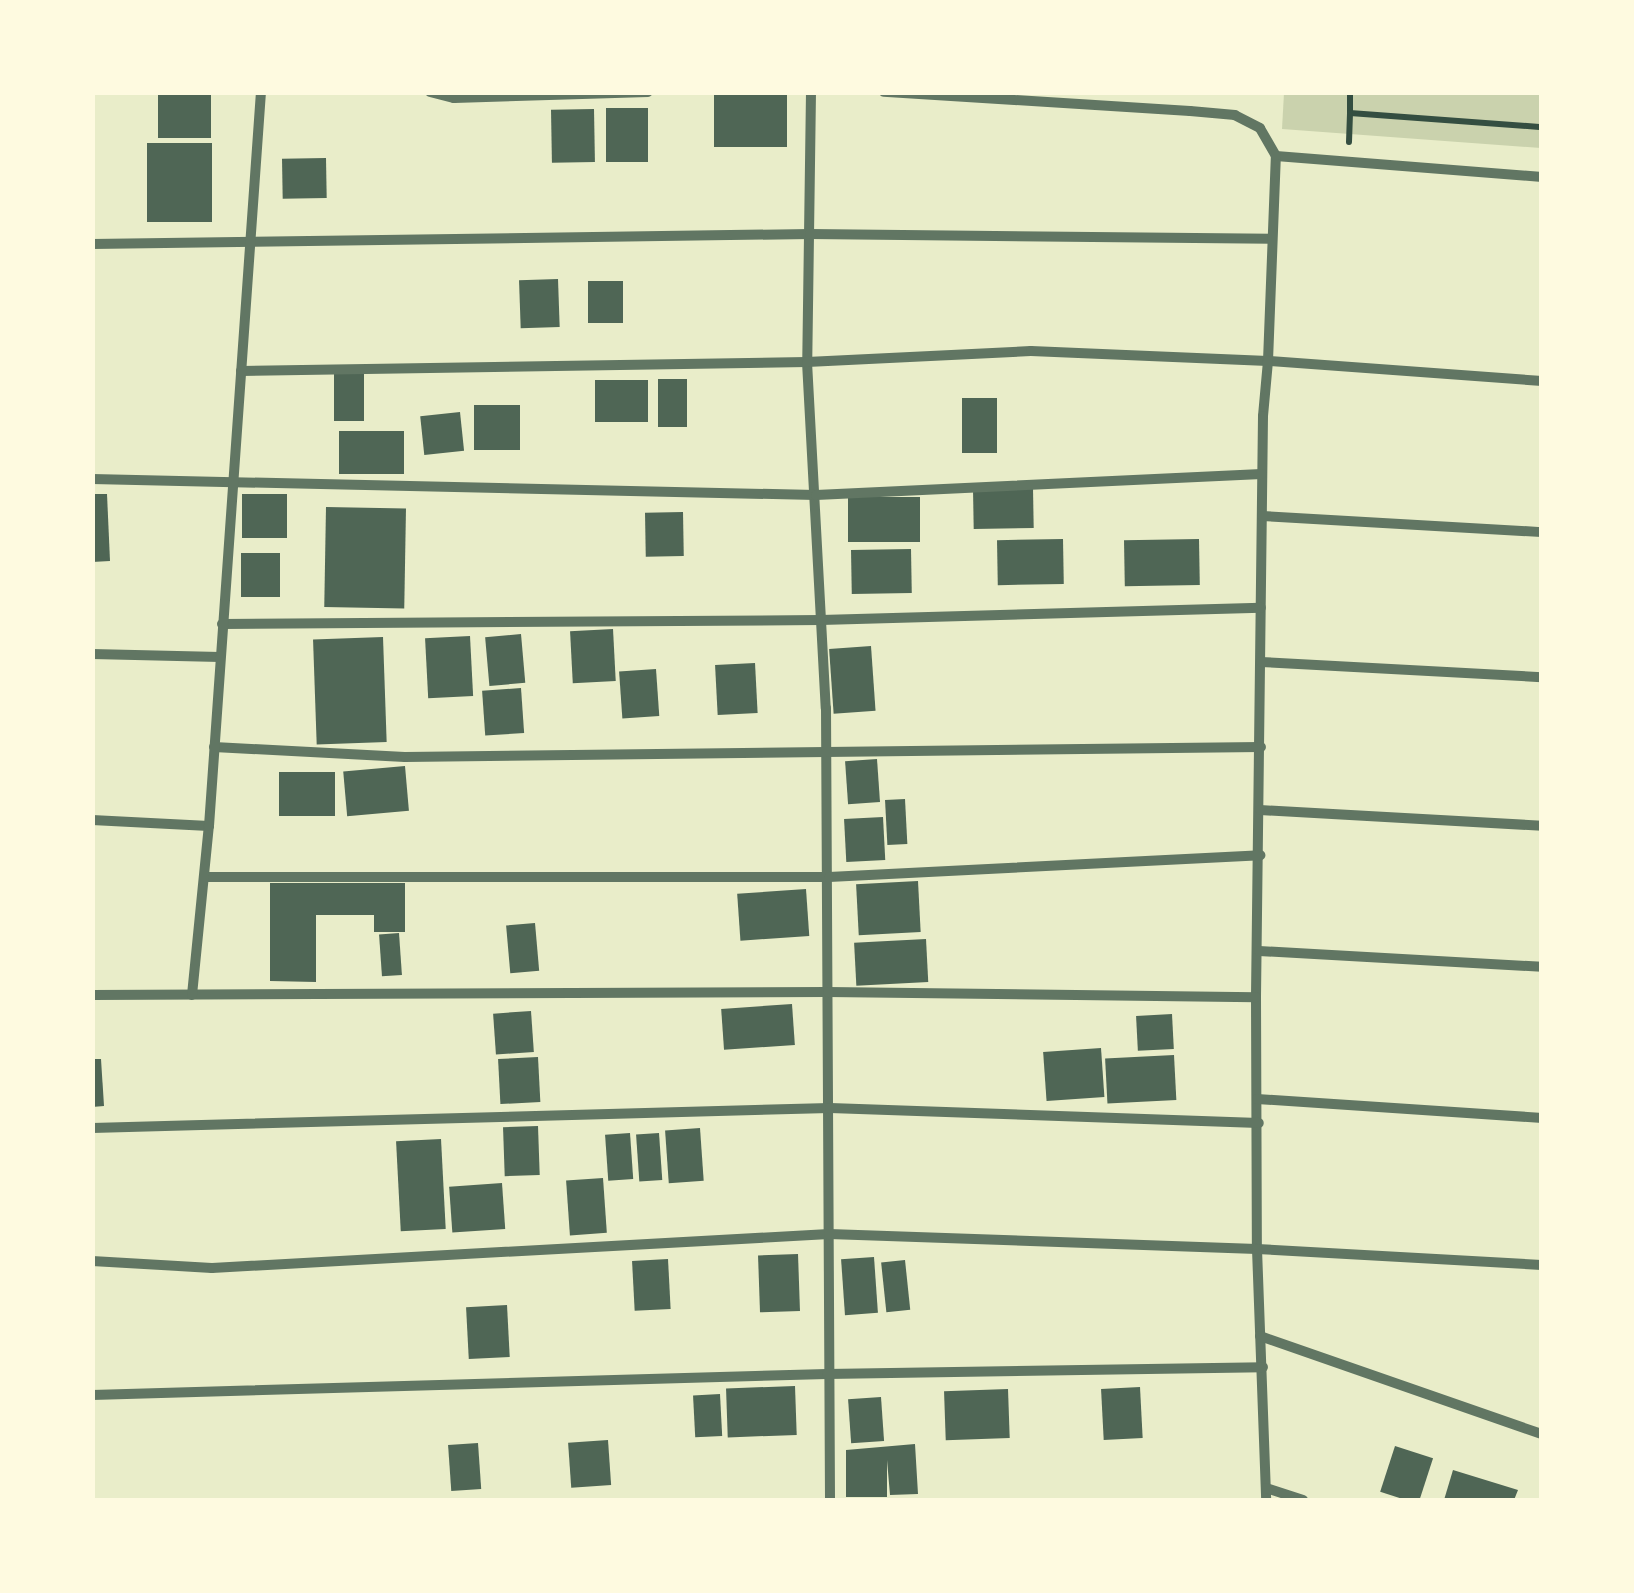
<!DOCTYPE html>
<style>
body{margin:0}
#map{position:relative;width:1634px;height:1593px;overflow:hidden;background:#e9edc9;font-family:Barlow,sans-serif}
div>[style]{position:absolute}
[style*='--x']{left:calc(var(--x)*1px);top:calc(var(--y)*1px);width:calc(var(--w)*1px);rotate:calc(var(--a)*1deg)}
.green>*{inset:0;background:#cad2ad}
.building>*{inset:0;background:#4f6655;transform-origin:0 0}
.path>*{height:6px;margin:-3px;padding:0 3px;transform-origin:3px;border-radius:3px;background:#344e41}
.minor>*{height:10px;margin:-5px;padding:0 5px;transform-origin:5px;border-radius:5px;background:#617663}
span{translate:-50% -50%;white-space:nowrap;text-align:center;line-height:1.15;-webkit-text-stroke:9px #fefae0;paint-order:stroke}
.frame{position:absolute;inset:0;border:95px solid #fefae0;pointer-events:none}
</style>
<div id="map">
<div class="green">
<div style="clip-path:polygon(1284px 93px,1541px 93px,1541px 148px,1282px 129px)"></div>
</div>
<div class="building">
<div style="left:158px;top:92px;width:53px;height:46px"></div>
<div style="left:714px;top:92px;width:73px;height:55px"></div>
<div style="left:606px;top:108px;width:42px;height:54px"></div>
<div style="left:594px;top:109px;width:53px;height:43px;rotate:89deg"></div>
<div style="left:147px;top:143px;width:65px;height:79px"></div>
<div style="left:326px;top:158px;width:40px;height:44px;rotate:89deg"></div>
<div style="left:558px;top:279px;width:48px;height:39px;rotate:88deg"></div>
<div style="left:588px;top:281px;width:35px;height:42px"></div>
<div style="left:334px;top:373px;width:30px;height:48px"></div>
<div style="left:658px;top:379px;width:29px;height:48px"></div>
<div style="left:595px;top:380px;width:53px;height:42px"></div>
<div style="left:962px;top:398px;width:35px;height:55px"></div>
<div style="left:474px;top:405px;width:46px;height:45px"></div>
<div style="left:460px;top:412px;width:39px;height:40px;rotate:84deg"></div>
<div style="left:339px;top:431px;width:65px;height:43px"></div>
<div style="left:1033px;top:488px;width:40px;height:60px;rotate:89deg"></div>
<div style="clip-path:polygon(92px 494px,107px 494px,110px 561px,92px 562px)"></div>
<div style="left:287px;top:494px;width:44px;height:45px;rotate:90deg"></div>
<div style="left:920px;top:497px;width:45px;height:72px;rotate:90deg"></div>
<div style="left:326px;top:507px;width:80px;height:100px;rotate:1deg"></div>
<div style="left:683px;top:512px;width:44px;height:38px;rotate:89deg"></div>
<div style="left:1063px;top:539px;width:45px;height:66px;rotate:89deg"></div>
<div style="left:1199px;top:539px;width:46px;height:75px;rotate:89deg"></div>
<div style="left:911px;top:549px;width:44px;height:60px;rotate:89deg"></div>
<div style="left:241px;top:553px;width:39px;height:44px"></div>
<div style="left:613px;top:629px;width:52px;height:43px;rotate:87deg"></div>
<div style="left:521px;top:634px;width:49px;height:36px;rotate:85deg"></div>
<div style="left:470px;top:636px;width:60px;height:45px;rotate:87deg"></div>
<div style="left:383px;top:637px;width:105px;height:70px;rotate:88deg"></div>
<div style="left:871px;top:646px;width:65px;height:42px;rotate:86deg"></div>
<div style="left:755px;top:663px;width:50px;height:40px;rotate:87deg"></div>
<div style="left:656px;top:669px;width:47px;height:37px;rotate:86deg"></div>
<div style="left:521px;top:688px;width:45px;height:39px;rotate:86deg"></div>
<div style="left:877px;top:759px;width:43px;height:32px;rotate:86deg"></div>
<div style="left:405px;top:766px;width:45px;height:62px;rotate:85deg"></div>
<div style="left:279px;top:772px;width:56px;height:44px"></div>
<div style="left:905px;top:799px;width:45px;height:20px;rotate:87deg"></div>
<div style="left:883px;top:817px;width:43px;height:39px;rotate:87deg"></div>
<div style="left:918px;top:881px;width:51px;height:62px;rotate:87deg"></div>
<div style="clip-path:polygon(270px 883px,405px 883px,405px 932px,374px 932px,374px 915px,316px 915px,316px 982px,270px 981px)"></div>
<div style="left:806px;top:889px;width:47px;height:69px;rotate:86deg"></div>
<div style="left:535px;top:923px;width:48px;height:29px;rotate:85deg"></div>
<div style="left:399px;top:933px;width:42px;height:20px;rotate:86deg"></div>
<div style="left:926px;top:939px;width:43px;height:72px;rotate:87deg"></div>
<div style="left:792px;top:1004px;width:41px;height:71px;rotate:86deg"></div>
<div style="left:531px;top:1011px;width:41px;height:38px;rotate:86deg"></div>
<div style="left:1172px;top:1014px;width:35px;height:36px;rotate:87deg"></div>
<div style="left:1101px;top:1048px;width:49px;height:58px;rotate:86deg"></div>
<div style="left:1174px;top:1055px;width:45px;height:69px;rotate:87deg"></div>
<div style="left:538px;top:1057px;width:45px;height:40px;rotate:87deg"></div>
<div style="clip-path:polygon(92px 1059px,101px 1059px,104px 1106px,92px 1107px)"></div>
<div style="left:538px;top:1126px;width:49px;height:35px;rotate:88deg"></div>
<div style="left:700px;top:1128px;width:53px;height:35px;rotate:86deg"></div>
<div style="left:630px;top:1133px;width:46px;height:25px;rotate:86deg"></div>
<div style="left:659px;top:1133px;width:47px;height:23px;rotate:86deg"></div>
<div style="left:441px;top:1139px;width:90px;height:45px;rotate:87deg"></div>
<div style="left:603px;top:1178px;width:55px;height:37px;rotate:86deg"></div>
<div style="left:502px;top:1183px;width:46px;height:53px;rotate:86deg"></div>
<div style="left:798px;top:1254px;width:57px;height:40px;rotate:88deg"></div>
<div style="left:874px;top:1257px;width:56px;height:33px;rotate:86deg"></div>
<div style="left:668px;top:1259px;width:50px;height:36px;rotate:87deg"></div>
<div style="left:905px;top:1260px;width:50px;height:24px;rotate:84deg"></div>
<div style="left:507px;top:1305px;width:52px;height:41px;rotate:87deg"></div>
<div style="left:795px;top:1386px;width:49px;height:69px;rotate:88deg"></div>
<div style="left:1140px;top:1387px;width:51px;height:39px;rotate:87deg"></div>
<div style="left:1008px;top:1389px;width:49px;height:64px;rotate:88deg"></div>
<div style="left:720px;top:1394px;width:42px;height:27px;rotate:87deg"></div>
<div style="left:881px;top:1397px;width:44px;height:33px;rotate:86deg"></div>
<div style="left:608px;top:1440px;width:45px;height:40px;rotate:86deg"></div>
<div style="left:478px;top:1443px;width:46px;height:30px;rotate:86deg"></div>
<div style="clip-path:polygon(915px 1444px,918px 1494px,890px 1495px,887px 1460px,887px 1497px,846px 1497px,846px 1450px)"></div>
<div style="left:1395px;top:1446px;width:40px;height:48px;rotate:18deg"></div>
<div style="clip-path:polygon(1453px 1470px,1518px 1490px,1514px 1500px,1444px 1500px)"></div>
</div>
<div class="path">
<div style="--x:1350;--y:92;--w:21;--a:90"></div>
<div style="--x:1350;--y:113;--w:193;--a:4.2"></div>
<div style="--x:1349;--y:142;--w:29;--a:-88"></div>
</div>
<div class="minor">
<div style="--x:430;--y:92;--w:25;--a:14"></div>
<div style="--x:454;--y:98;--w:194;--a:-1.8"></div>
<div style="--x:811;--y:92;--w:270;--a:90.8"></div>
<div style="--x:807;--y:362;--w:347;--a:86.9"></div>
<div style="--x:826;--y:708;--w:792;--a:89.71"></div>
<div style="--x:1276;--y:156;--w:267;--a:4.5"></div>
<div style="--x:92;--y:244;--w:718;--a:-0.8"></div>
<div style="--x:810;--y:234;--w:461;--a:0.6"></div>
<div style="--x:241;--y:371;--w:566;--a:-0.91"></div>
<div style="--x:807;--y:362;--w:224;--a:-2.8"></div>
<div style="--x:1031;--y:351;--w:237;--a:2.4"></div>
<div style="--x:1268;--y:361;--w:205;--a:-87.8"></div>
<div style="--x:1276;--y:156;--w:32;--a:-120"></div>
<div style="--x:1260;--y:128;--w:28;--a:-153"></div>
<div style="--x:1235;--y:115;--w:45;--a:-174.9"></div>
<div style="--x:1190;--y:111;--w:307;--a:-176.4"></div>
<div style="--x:1542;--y:381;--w:275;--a:-175.8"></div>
<div style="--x:1268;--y:361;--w:55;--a:95.2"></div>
<div style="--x:1263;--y:416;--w:581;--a:90.69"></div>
<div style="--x:1256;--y:997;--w:252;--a:89.8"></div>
<div style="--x:1257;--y:1249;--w:285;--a:3.2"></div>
<div style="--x:92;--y:479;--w:724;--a:1.27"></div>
<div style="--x:816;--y:495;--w:446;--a:-2.7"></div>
<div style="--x:1262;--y:516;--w:280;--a:3.3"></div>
<div style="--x:222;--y:624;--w:599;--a:-0.38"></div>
<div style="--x:821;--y:620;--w:440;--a:-1.6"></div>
<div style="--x:92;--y:654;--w:128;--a:1.3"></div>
<div style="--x:1261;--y:662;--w:281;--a:3.1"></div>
<div style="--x:214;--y:747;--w:191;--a:3"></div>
<div style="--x:405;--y:757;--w:856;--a:-0.67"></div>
<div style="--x:1260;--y:810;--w:282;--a:3.2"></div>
<div style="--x:92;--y:820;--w:117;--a:2.9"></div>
<div style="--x:205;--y:877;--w:624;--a:0"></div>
<div style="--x:829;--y:877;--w:432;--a:-2.9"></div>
<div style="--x:1259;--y:951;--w:283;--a:3.2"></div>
<div style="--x:92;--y:995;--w:736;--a:-0.23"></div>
<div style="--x:828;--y:992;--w:428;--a:0.7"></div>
<div style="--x:192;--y:995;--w:170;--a:-84.3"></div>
<div style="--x:209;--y:826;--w:736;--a:-85.95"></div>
<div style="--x:1257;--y:1099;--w:286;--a:3.8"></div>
<div style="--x:92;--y:1128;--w:738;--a:-1.55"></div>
<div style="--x:830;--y:1108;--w:429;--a:2"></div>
<div style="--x:92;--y:1261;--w:120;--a:3.3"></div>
<div style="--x:212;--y:1268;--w:618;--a:-3.15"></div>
<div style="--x:829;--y:1234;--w:428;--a:2"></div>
<div style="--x:1257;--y:1249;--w:251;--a:87.9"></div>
<div style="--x:1260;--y:1336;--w:299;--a:19.2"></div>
<div style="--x:92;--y:1395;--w:735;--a:-1.64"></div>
<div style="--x:827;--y:1374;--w:436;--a:-0.9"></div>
<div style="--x:1266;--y:1488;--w:39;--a:18"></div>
</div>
<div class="frame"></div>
</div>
